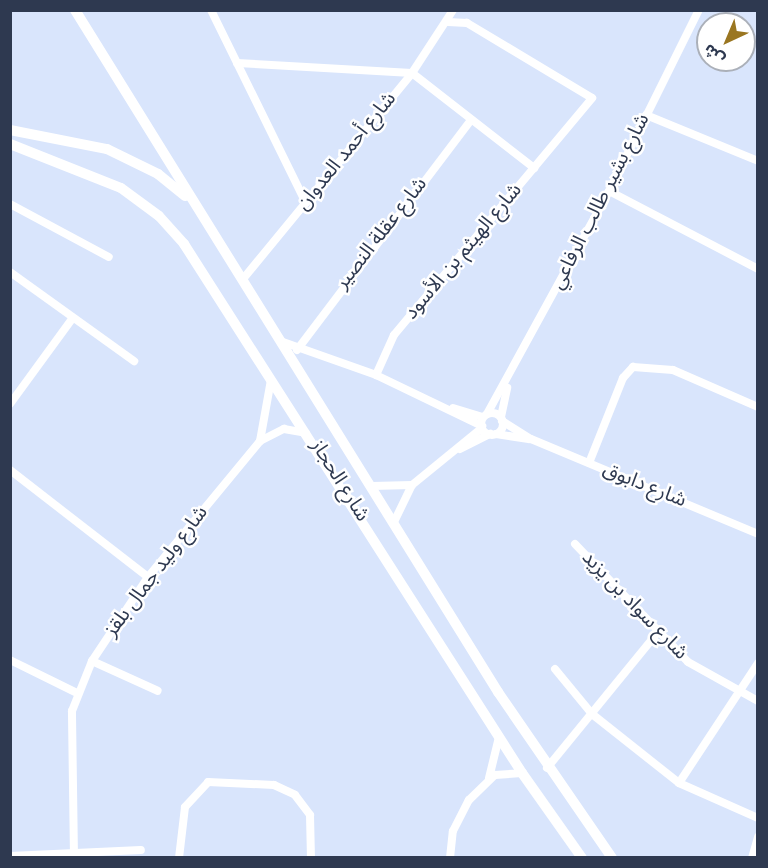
<!DOCTYPE html>
<meta charset="utf-8">
<style>
body{margin:0}
#map{position:relative;width:768px;height:868px;overflow:hidden;background:#d9e5fc;font-family:Overpass,"Noto Sans Arabic",sans-serif}
div>[style]{position:absolute}
[style*='--x']{left:calc(var(--x)*1px);top:calc(var(--y)*1px);width:calc(var(--w)*1px);rotate:calc(var(--a)*1deg)}
.minor>*{height:8px;margin:-4px;padding:0 4px;transform-origin:4px;border-radius:4px;background:#fff}
.minor>.ring{margin:-4px;padding:0;box-sizing:content-box;background:none;border:8px solid #fff;border-radius:50%}
.secondary>*{height:10px;margin:-5px;padding:0 5px;transform-origin:5px;border-radius:5px;background:#fff}
span{translate:-50% -50%;white-space:nowrap;text-align:center;line-height:1.15;-webkit-text-stroke:5px #fff;paint-order:stroke}
.street-label{font-size:20px;color:#2e3950}
.frame{position:absolute;inset:0;border:12px solid #2e3950;pointer-events:none}
.north{position:absolute;left:696px;top:12px;width:60px;height:60px;box-sizing:border-box;background:#fff;border:2px solid #abb0b9;border-radius:50%;rotate:224deg;font-size:16px;font-weight:700;line-height:24px;text-align:center;color:#2e3950}
.north::after{content:'';display:block;margin:auto;width:21px;height:27px;background:#9a7621;clip-path:polygon(50% 0,100% 100%,50% 72%,0 100%)}
</style>
<div id="map">
<div class="minor">
<div style="--x:211;--y:10;--w:215;--a:63.8"></div>
<div style="--x:237;--y:63;--w:175;--a:3.3"></div>
<div style="--x:412;--y:73;--w:155;--a:37.9"></div>
<div style="--x:646;--y:115;--w:121;--a:22.3"></div>
<div style="--x:609;--y:191;--w:168;--a:27.6"></div>
<div style="--x:10;--y:204;--w:112;--a:28.2"></div>
<div style="--x:10;--y:272;--w:153;--a:35.7"></div>
<div style="--x:243;--y:279;--w:266;--a:-50.6"></div>
<div style="--x:412;--y:73;--w:75;--a:-56.9"></div>
<div style="--x:283;--y:342;--w:99;--a:19.5"></div>
<div style="--x:376;--y:375;--w:118;--a:25.7"></div>
<div style="--x:297;--y:350;--w:288;--a:-52.9"></div>
<div style="--x:376;--y:375;--w:44;--a:-65.8"></div>
<div style="--x:394;--y:335;--w:309;--a:-50.1"></div>
<div style="--x:592;--y:98;--w:146;--a:-149"></div>
<div style="--x:467;--y:23;--w:19;--a:-177"></div>
<div style="--x:10;--y:404;--w:105;--a:-53.9"></div>
<div style="--x:453;--y:408;--w:31;--a:17"></div>
<div class="ring" style="left:481px;top:413px;width:14px;height:14px"></div>
<div style="--x:487;--y:414;--w:254;--a:-61.3"></div>
<div style="--x:609;--y:191;--w:202;--a:-63.6"></div>
<div style="--x:501;--y:417;--w:30;--a:-78"></div>
<div style="--x:502;--y:421;--w:34;--a:32"></div>
<div style="--x:531;--y:439;--w:246;--a:22.7"></div>
<div style="--x:496;--y:434;--w:33;--a:9"></div>
<div style="--x:260;--y:441;--w:62;--a:-79.8"></div>
<div style="--x:460;--y:449;--w:34;--a:-27"></div>
<div style="--x:589;--y:463;--w:92;--a:-68.2"></div>
<div style="--x:623;--y:378;--w:15;--a:-48"></div>
<div style="--x:633;--y:367;--w:40;--a:4.3"></div>
<div style="--x:673;--y:370;--w:93;--a:23.5"></div>
<div style="--x:10;--y:470;--w:175;--a:37.8"></div>
<div style="--x:372;--y:486;--w:40;--a:-1.4"></div>
<div style="--x:394;--y:522;--w:41;--a:-64.1"></div>
<div style="--x:412;--y:485;--w:90;--a:-39.2"></div>
<div style="--x:575;--y:544;--w:163;--a:46.2"></div>
<div style="--x:688;--y:662;--w:80;--a:29.1"></div>
<div style="--x:10;--y:660;--w:75;--a:26.2"></div>
<div style="--x:92;--y:661;--w:72;--a:24.4"></div>
<div style="--x:555;--y:669;--w:58;--a:50.6"></div>
<div style="--x:592;--y:714;--w:111;--a:38.4"></div>
<div style="--x:679;--y:783;--w:86;--a:23.9"></div>
<div style="--x:547;--y:768;--w:174;--a:-50.8"></div>
<div style="--x:489;--y:778;--w:42;--a:-76.3"></div>
<div style="--x:679;--y:783;--w:144;--a:-56.6"></div>
<div style="--x:10;--y:856;--w:131;--a:-2.6"></div>
<div style="--x:74;--y:858;--w:147;--a:-90.8"></div>
<div style="--x:72;--y:711;--w:54;--a:-68.2"></div>
<div style="--x:92;--y:661;--w:101;--a:-56.3"></div>
<div style="--x:148;--y:577;--w:176;--a:-50.5"></div>
<div style="--x:260;--y:441;--w:27;--a:-27"></div>
<div style="--x:284;--y:429;--w:22;--a:10"></div>
<div style="--x:179;--y:858;--w:51;--a:-83.3"></div>
<div style="--x:185;--y:807;--w:34;--a:-47"></div>
<div style="--x:208;--y:782;--w:66;--a:2.6"></div>
<div style="--x:274;--y:785;--w:23;--a:25"></div>
<div style="--x:295;--y:795;--w:25;--a:53"></div>
<div style="--x:310;--y:815;--w:43;--a:88.7"></div>
<div style="--x:450;--y:858;--w:27;--a:-84"></div>
<div style="--x:453;--y:831;--w:35;--a:-63"></div>
<div style="--x:469;--y:800;--w:36;--a:-44"></div>
<div style="--x:495;--y:775;--w:27;--a:-4"></div>
<div style="--x:752;--y:858;--w:22;--a:-74"></div>
</div>
<div class="secondary">
<div style="--x:75;--y:10;--w:803;--a:58.19"></div>
<div style="--x:498;--y:692;--w:201;--a:55.5"></div>
<div style="--x:10;--y:130;--w:99;--a:11.1"></div>
<div style="--x:107;--y:149;--w:57;--a:26.1"></div>
<div style="--x:158;--y:174;--w:35;--a:39"></div>
<div style="--x:10;--y:144;--w:119;--a:21.6"></div>
<div style="--x:121;--y:188;--w:47;--a:36.4"></div>
<div style="--x:159;--y:216;--w:38;--a:48"></div>
<div style="--x:184;--y:244;--w:628;--a:57.42"></div>
<div style="--x:522;--y:773;--w:104;--a:54.8"></div>
</div>
<div class="street-label">
<span style="left:347px;top:152px;rotate:-51deg">شارع أحمد العدوان</span>
<span style="left:601px;top:202px;rotate:-63deg">شارع بشير طالب الرفاعي</span>
<span style="left:382px;top:234px;rotate:-52deg">شارع عقلة النصير</span>
<span style="left:464px;top:252px;rotate:-50deg">شارع الهيثم بن الأسود</span>
<span style="left:339px;top:481px;rotate:58deg">شارع الحجاز</span>
<span style="left:644px;top:486px;rotate:22deg">شارع دابوق</span>
<span style="left:157px;top:572px;rotate:-53deg">شارع وليد جمال بلقز</span>
<span style="left:634px;top:606px;rotate:46deg">شارع سواد بن يزيد</span>
</div>
<div class="frame"></div>
<div class="north">ش</div>
</div>
